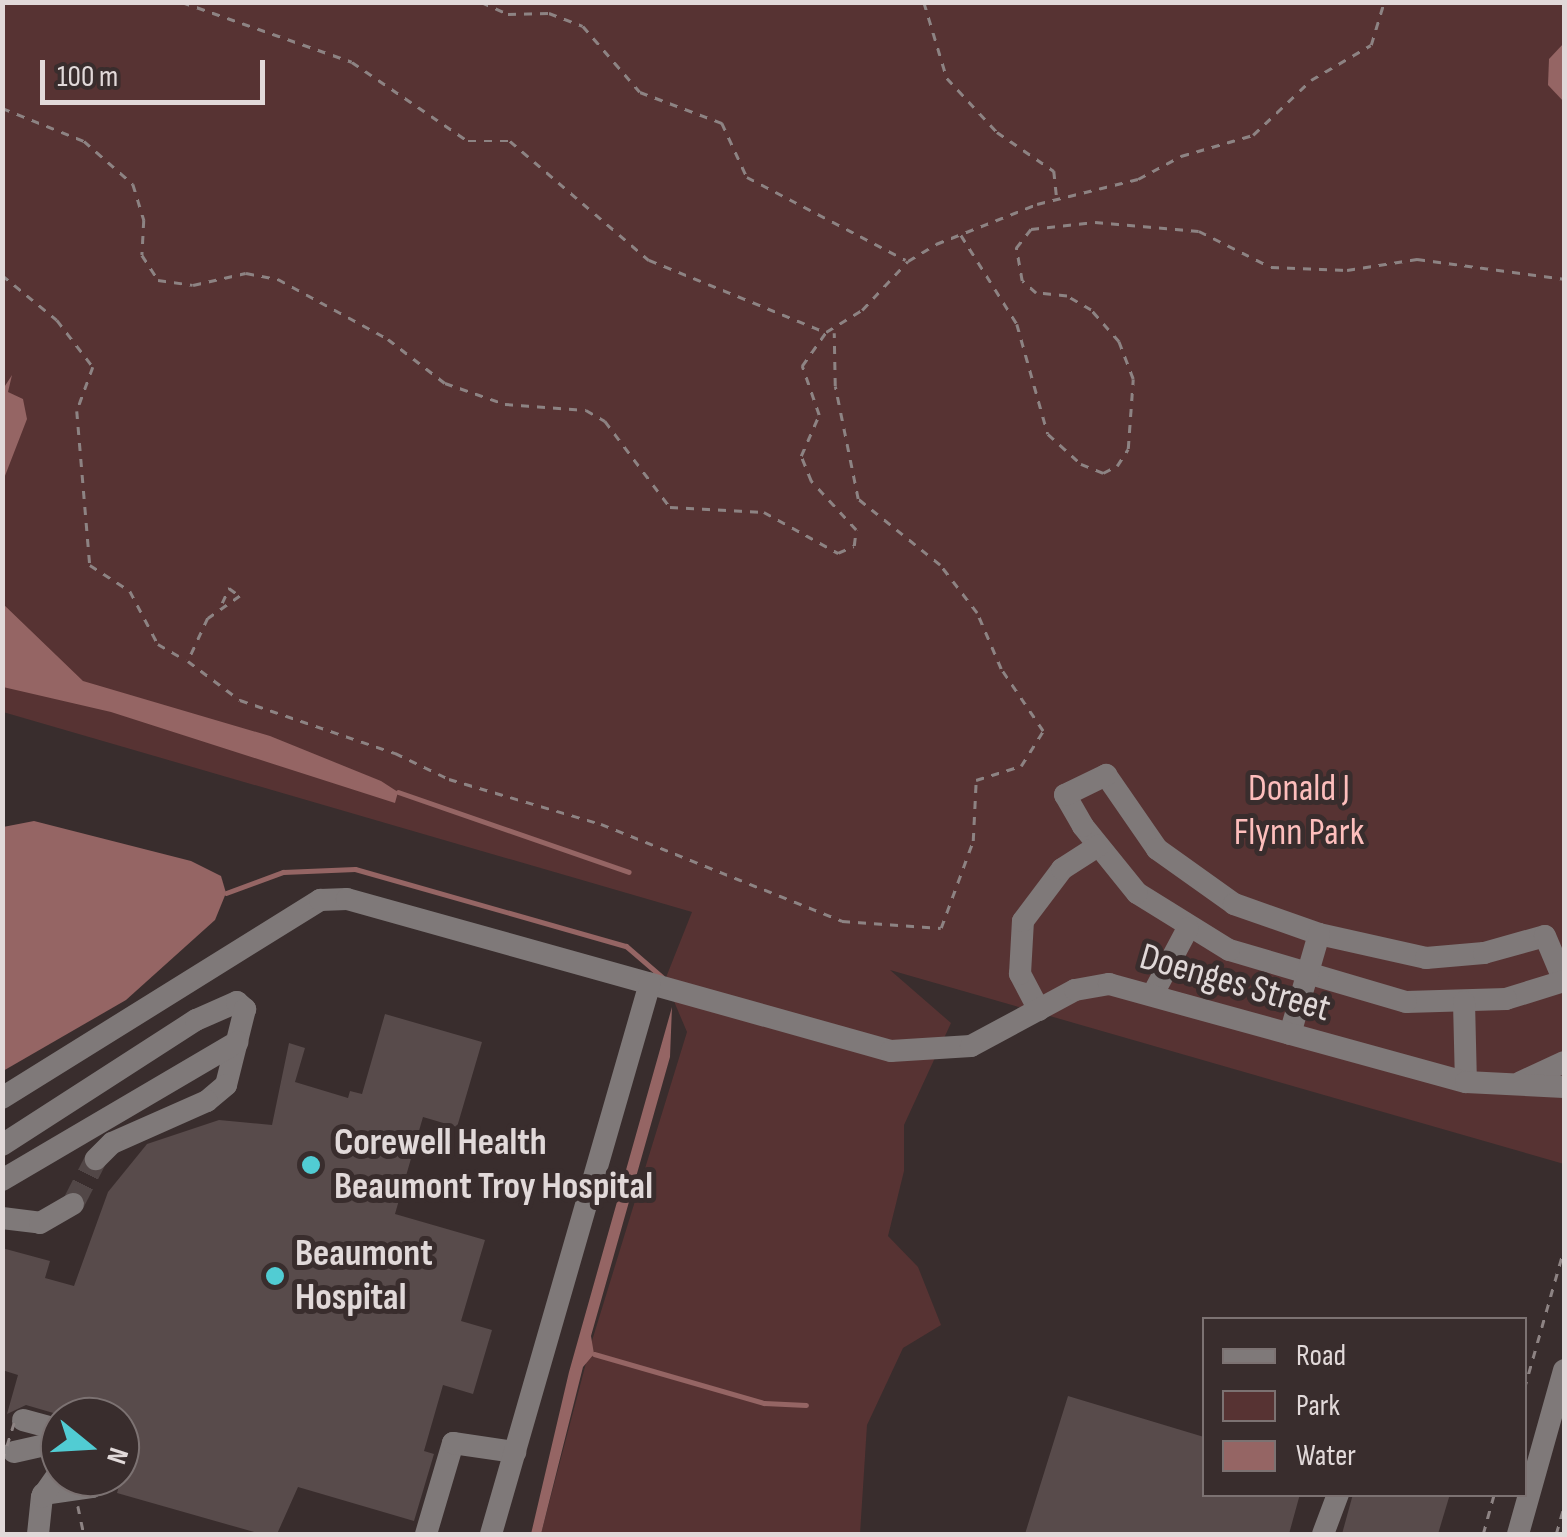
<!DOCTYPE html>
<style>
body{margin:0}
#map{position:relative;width:1567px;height:1537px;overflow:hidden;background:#392d2d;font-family:"Sofia Sans Condensed",sans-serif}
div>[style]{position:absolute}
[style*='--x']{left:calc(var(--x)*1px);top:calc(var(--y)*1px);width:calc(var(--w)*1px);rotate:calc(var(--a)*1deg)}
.green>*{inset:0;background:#573333}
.water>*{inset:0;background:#956564}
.stream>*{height:5px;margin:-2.5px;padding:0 2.5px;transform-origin:2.5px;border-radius:2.5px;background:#956564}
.building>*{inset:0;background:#584b4b}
.minor-tunnel>*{height:22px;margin-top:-11px;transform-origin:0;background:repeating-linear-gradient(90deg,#524747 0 22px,transparent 0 33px)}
.path>*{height:2.5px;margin-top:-1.25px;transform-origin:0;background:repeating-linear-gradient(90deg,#8d8383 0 8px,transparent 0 16px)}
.minor>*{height:22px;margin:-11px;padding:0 11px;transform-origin:11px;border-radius:11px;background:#7f7979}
.path-bridge>*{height:2.5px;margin-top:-1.25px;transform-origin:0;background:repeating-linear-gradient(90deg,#8d8383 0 8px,transparent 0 16px)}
.dots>*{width:28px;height:28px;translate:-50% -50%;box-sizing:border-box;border:5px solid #392d2d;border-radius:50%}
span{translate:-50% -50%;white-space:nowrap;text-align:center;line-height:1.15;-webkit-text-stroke:10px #392d2d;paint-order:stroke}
.park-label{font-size:38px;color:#fdbebc}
.street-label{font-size:38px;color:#e1d9d9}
.poi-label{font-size:38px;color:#e1d9d9;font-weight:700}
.left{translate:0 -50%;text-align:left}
.frame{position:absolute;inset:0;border:5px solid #e1d9d9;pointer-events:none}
.legend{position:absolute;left:1202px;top:1317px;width:325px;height:180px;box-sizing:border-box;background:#392d2d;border:2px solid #7c7272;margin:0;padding:12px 18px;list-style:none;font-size:30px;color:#e1d9d9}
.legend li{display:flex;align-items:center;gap:20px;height:50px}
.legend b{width:50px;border:2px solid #7c7272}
.north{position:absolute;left:40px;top:1397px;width:100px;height:100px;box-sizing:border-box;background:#392d2d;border:2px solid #7c7272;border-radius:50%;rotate:108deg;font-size:28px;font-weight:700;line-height:40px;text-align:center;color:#e1d9d9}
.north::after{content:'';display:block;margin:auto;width:35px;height:45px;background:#51ccd3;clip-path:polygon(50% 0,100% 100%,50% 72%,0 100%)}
.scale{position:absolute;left:40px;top:60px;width:225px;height:45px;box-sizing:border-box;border:5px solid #e1d9d9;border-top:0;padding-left:12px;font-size:30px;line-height:35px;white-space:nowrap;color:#e1d9d9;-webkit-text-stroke:8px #392d2d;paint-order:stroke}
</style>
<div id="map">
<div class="green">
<div style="clip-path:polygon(2px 3px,1564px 3px,1564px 1164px,890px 970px,951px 1023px,904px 1125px,904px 1171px,888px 1236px,918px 1267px,941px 1325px,903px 1348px,867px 1425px,860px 1534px,541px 1534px,591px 1344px,687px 1032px,665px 980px,692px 912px,3px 712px)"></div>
</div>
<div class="water">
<div style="clip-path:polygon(1564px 43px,1564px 102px,1548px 85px,1549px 59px)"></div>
<div style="clip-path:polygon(12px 375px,8px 392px,23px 399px,27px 419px,3px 481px,3px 389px)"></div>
<div style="clip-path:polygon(2px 603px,83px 681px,270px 736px,381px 781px,398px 792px,395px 803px,111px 712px,3px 687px)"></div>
<div style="clip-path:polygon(34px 821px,191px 861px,221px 876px,226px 893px,215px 920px,126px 1000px,3px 1071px,3px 827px)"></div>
<div style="clip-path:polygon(672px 1007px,670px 1057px,591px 1336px,594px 1354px,583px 1367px,541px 1534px,531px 1534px,569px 1372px)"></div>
</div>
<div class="stream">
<div style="--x:398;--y:792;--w:244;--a:19.1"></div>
<div style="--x:226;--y:893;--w:61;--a:-20.2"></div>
<div style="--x:283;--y:872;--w:72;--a:-2.4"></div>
<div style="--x:355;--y:869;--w:282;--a:15.9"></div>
<div style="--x:626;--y:946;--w:48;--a:40.7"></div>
<div style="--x:594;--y:1354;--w:177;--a:16.1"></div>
<div style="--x:764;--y:1403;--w:42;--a:2.7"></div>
</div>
<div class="building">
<div style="clip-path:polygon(385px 1014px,482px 1042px,457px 1127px,423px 1117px,395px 1214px,485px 1240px,461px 1321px,492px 1330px,473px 1394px,443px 1385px,424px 1451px,434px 1454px,414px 1521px,298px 1487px,277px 1534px,261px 1534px,117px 1493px,129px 1449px,120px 1446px,120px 1417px,67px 1417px,26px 1405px,7px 1414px,18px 1375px,2px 1370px,2px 1248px,50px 1261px,45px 1278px,74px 1286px,108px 1192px,147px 1144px,219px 1120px,272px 1125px,289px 1043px,305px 1048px,295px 1082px,348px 1098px,350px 1091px,362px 1094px)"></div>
<div style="clip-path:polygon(1068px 1396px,1204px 1437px,1204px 1494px,1300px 1494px,1289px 1534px,1025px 1534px)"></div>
<div style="clip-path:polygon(1353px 1494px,1450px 1494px,1438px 1534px,1342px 1534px)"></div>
</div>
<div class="minor-tunnel">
<div style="--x:73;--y:1204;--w:51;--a:-62.9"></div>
</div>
<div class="path">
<div style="--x:182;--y:2;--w:180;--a:19.4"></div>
<div style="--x:352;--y:62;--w:140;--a:34.3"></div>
<div style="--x:468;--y:141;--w:42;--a:0"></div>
<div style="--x:510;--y:141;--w:183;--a:40.6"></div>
<div style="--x:649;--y:260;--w:190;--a:22.2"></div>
<div style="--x:481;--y:2;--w:30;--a:24"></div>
<div style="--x:508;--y:14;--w:41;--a:-1.4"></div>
<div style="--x:549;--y:13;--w:36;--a:21"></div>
<div style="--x:583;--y:26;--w:87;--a:49.2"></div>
<div style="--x:640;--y:92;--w:88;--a:20.7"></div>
<div style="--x:722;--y:123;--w:60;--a:65.2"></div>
<div style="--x:747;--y:177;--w:179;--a:27.6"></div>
<div style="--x:924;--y:2;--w:79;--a:73.2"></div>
<div style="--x:947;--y:78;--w:74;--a:47.2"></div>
<div style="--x:997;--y:132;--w:69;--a:34.4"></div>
<div style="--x:1054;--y:171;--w:28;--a:84"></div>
<div style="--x:2;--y:108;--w:88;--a:21.9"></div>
<div style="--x:84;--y:141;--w:65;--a:41.3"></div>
<div style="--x:133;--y:184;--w:38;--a:73"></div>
<div style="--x:144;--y:220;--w:35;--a:93"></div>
<div style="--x:142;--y:255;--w:30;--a:57"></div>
<div style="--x:158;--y:280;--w:35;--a:8"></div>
<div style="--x:193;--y:285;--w:54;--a:-12.8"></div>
<div style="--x:246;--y:273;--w:33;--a:11"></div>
<div style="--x:278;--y:279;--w:125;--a:28.6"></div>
<div style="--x:388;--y:339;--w:72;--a:37.7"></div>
<div style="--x:445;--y:383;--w:64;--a:19.3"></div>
<div style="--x:505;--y:404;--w:81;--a:4.2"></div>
<div style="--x:586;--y:410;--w:22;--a:30"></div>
<div style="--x:605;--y:421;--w:108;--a:52.9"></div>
<div style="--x:670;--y:507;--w:94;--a:3"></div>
<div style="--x:764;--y:512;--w:85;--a:29"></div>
<div style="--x:838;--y:553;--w:17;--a:-24"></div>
<div style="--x:854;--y:546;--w:16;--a:-83"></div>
<div style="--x:856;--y:530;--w:67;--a:-132.6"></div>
<div style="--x:811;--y:481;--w:27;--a:-112"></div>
<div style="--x:801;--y:456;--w:45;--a:-66.3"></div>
<div style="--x:819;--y:415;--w:52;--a:-109.1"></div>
<div style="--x:802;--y:366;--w:42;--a:-54.8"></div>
<div style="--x:826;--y:332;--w:42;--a:-31.4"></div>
<div style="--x:862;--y:310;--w:67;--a:-46.8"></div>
<div style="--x:908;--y:261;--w:33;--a:-31"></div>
<div style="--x:936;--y:244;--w:109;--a:-21.6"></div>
<div style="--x:1037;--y:204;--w:104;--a:-13.9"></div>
<div style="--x:1138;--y:179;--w:49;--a:-28.1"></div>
<div style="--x:1181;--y:156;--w:75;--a:-16.3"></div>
<div style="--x:1253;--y:135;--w:80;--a:-43.5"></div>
<div style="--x:1311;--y:80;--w:69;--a:-30.3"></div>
<div style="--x:1371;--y:45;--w:45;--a:-73.2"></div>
<div style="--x:961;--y:235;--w:105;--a:57.8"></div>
<div style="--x:1017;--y:324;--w:114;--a:74.3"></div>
<div style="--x:1048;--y:434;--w:45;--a:42.3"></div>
<div style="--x:1081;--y:464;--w:24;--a:22"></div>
<div style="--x:1103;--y:473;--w:16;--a:-27"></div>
<div style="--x:1117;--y:466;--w:20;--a:-57"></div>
<div style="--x:1128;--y:449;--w:70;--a:-85.9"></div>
<div style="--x:1133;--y:379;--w:40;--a:-111"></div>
<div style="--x:1119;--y:342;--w:43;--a:-131.2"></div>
<div style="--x:1091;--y:310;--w:28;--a:-150"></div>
<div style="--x:1067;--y:296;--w:31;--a:-174"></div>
<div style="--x:1036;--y:293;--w:18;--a:-139"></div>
<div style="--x:1022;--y:281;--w:34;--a:-100"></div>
<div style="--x:1016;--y:248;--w:24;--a:-52"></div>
<div style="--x:1031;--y:229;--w:64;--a:-6.2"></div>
<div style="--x:1095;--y:222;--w:104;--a:4.9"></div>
<div style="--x:1199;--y:231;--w:80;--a:26.6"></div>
<div style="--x:1271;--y:267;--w:76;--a:2.3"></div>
<div style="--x:1347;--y:270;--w:71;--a:-8.9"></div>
<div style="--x:1417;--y:259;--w:148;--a:7.7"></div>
<div style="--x:2;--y:275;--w:71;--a:39.3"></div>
<div style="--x:57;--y:320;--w:59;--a:52.5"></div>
<div style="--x:93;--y:367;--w:47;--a:110"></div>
<div style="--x:77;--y:411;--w:155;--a:85.2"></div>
<div style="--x:90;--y:565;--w:48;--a:33"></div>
<div style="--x:130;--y:591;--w:60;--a:62.2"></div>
<div style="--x:158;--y:644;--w:32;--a:30"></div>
<div style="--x:222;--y:603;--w:17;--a:-65"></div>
<div style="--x:229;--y:588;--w:14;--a:36"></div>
<div style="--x:240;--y:596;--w:39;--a:145"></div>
<div style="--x:208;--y:618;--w:47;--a:114.9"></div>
<div style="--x:188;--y:661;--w:65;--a:36.9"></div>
<div style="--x:240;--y:700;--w:164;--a:18.9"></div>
<div style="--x:395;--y:753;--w:60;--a:25.7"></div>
<div style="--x:449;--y:779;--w:159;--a:16.5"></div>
<div style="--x:601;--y:824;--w:260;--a:21.9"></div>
<div style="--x:842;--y:921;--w:99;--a:4"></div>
<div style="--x:941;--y:928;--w:93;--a:-69.8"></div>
<div style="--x:973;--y:841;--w:61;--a:-87.2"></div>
<div style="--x:976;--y:780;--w:47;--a:-17.3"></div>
<div style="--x:1021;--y:766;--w:41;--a:-57.8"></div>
<div style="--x:1043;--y:731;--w:75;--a:-124.1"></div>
<div style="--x:1001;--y:669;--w:61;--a:-113.2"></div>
<div style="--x:977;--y:613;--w:61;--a:-127.6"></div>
<div style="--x:940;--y:565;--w:105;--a:-141.2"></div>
<div style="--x:858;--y:499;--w:115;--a:-101.5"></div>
<div style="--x:835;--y:386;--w:53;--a:-91.1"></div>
<div style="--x:1524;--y:1389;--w:146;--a:-74.1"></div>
<div style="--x:78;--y:1506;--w:29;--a:78"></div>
<div style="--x:1483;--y:1534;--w:41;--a:-74.6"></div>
<div style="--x:1556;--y:1534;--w:29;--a:-74"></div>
</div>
<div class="minor">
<div style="--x:1106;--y:775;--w:90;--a:55.4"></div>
<div style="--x:1157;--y:849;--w:95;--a:35.5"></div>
<div style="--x:1234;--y:904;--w:90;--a:19.4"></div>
<div style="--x:1319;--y:934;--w:110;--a:12.6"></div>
<div style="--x:1426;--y:958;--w:58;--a:-4.9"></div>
<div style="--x:1484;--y:953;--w:63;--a:-15.6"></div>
<div style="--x:1545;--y:936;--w:49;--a:67.1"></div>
<div style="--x:1564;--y:981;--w:61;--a:162.8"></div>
<div style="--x:1506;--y:999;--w:100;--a:178.3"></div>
<div style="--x:1406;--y:1002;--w:184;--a:-163.6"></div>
<div style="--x:1229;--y:950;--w:108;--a:-148.2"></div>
<div style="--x:1137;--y:893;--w:86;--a:-128.9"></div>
<div style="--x:1083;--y:826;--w:36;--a:-120"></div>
<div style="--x:1065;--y:795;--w:46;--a:-26"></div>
<div style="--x:1154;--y:992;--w:72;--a:-62"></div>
<div style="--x:1464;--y:1002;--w:80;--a:88.6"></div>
<div style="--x:1039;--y:1010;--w:41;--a:-117.8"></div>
<div style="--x:1020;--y:974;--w:53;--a:-86.8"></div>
<div style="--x:1023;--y:921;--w:65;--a:-53.1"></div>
<div style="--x:1062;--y:869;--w:43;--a:-32.6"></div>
<div style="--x:1290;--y:1034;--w:104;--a:-73.8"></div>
<div style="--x:1521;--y:1082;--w:47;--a:-24.9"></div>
<div style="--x:2;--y:1098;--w:375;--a:-31.9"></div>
<div style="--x:320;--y:900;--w:27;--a:-2"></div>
<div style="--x:347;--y:899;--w:565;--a:15.61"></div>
<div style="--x:891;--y:1051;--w:80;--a:-3.6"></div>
<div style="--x:971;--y:1046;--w:118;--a:-28.3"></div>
<div style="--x:1075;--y:990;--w:35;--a:-10"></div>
<div style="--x:1109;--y:984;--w:370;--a:15.4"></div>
<div style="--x:1466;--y:1082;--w:98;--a:2.9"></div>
<div style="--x:2;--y:1145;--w:231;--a:-32.8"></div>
<div style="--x:196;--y:1020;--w:45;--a:-23.7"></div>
<div style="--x:237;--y:1002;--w:11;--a:41"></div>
<div style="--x:245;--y:1009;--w:78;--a:104"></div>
<div style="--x:226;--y:1085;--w:25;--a:140"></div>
<div style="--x:207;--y:1101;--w:104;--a:156.1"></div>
<div style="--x:112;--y:1143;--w:23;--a:135"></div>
<div style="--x:2;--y:1180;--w:273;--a:-30.4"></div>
<div style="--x:2;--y:1218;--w:38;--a:7"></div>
<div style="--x:40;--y:1223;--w:38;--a:-30"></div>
<div style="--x:23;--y:1420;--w:38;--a:15"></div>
<div style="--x:14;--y:1452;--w:41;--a:-12.7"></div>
<div style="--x:54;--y:1443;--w:14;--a:-65"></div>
<div style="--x:43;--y:1494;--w:49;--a:-8.1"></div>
<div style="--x:92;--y:1487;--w:16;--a:-40"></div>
<div style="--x:38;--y:1534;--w:37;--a:-84"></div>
<div style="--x:42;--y:1497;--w:32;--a:-55"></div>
<div style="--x:426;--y:1534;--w:95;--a:-73.5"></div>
<div style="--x:453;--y:1443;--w:63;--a:8.3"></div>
<div style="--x:491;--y:1534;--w:573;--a:-73.9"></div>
<div style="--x:1323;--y:1534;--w:43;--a:-69.4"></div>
<div style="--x:1518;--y:1534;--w:170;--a:-74.3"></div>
</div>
<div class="path-bridge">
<div style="--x:2;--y:1461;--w:47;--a:-72.7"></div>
</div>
<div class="dots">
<div style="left:311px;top:1165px;background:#51ccd3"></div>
<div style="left:275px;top:1276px;background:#51ccd3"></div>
</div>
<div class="park-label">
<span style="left:1299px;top:811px">Donald J<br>Flynn Park</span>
</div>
<div class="street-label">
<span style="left:1235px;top:983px;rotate:16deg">Doenges Street</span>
</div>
<div class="poi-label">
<span class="left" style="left:334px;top:1165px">Corewell Health<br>Beaumont Troy Hospital</span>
<span class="left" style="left:295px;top:1276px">Beaumont<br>Hospital</span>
</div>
<div class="frame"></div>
<ul class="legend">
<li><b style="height:12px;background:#7f7979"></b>Road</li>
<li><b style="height:28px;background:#573333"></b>Park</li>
<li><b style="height:28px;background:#956564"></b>Water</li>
</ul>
<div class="north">N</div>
<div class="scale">100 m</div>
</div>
